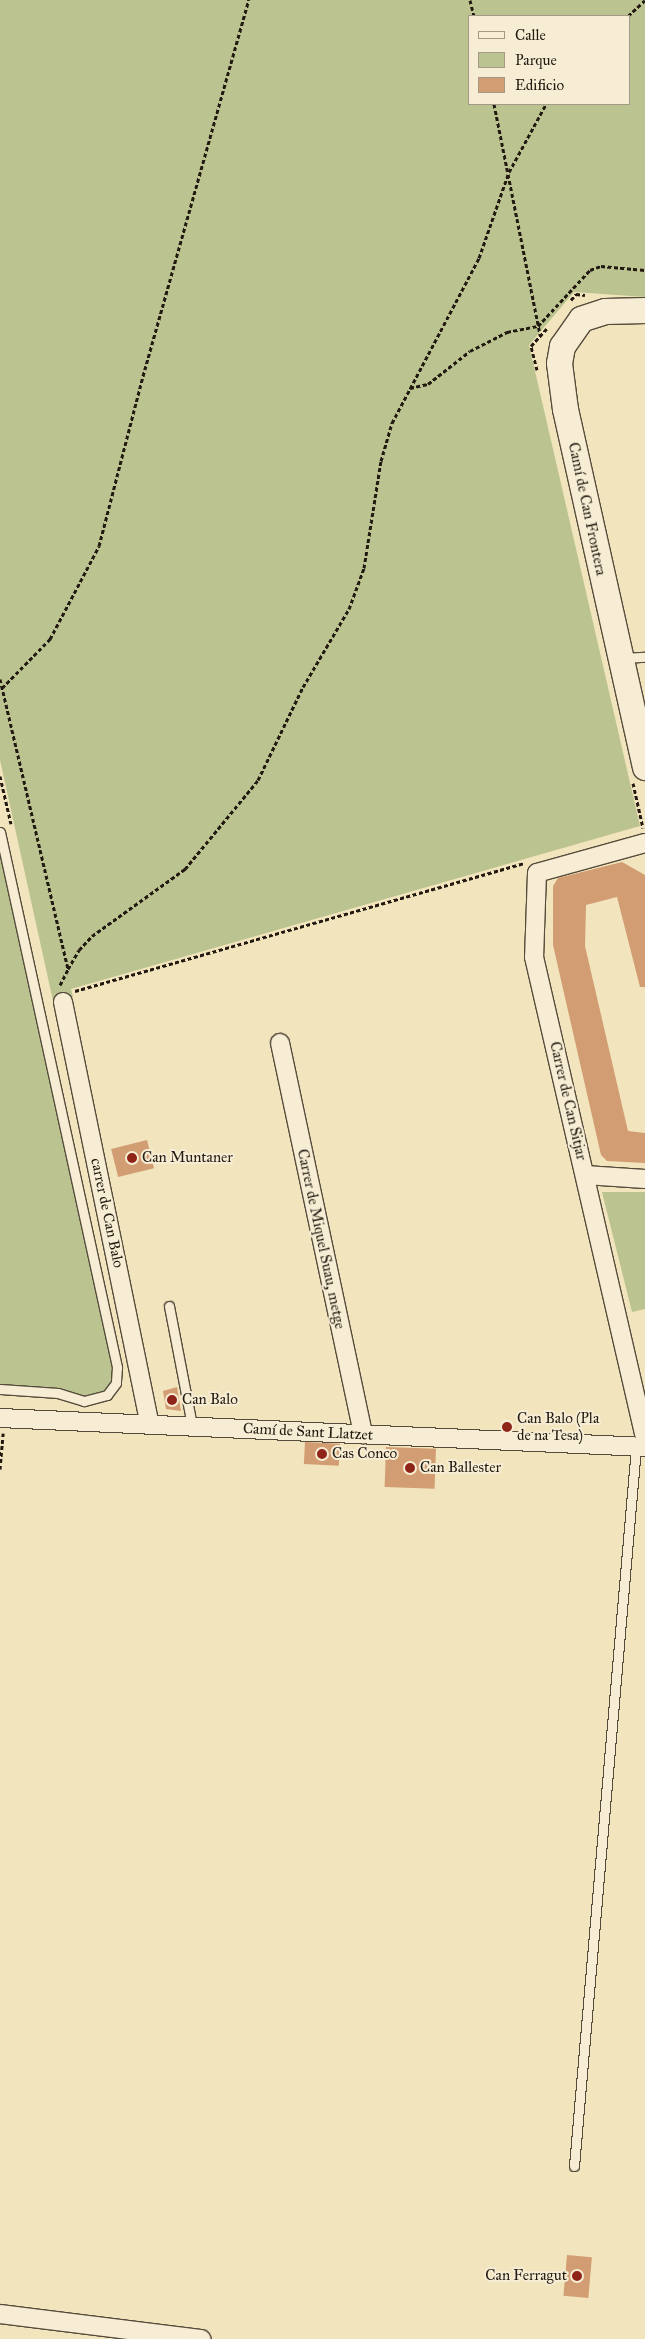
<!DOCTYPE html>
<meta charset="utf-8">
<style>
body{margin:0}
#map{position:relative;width:645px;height:2339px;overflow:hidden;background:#f2e4bd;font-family:"IM FELL Great Primer",serif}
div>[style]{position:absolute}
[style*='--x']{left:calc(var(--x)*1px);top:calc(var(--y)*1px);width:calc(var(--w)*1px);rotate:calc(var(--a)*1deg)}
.green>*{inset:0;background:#bbc490}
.building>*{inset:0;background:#d29d72;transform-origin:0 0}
.path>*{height:3px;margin-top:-1.5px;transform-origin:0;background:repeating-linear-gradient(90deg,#221a11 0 4px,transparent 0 6.5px)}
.roads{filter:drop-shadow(1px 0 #564c3c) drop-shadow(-1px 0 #564c3c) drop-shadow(0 1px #564c3c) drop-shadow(0 -1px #564c3c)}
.lane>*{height:9px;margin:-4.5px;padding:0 4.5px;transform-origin:4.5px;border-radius:4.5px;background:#f7edd4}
.street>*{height:18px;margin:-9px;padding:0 9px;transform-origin:9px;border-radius:9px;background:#f7edd4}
.secondary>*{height:25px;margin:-12.5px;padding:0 12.5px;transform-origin:12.5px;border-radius:12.5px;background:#f7edd4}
.dots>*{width:14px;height:14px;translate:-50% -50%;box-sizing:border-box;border:2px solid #f7edd4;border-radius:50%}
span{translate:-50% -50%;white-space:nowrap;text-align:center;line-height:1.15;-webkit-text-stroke:4px #f7edd4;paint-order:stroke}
.street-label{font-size:15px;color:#221a11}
.poi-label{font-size:15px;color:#221a11}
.left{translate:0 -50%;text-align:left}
.right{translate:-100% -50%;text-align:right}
.legend{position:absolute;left:468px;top:15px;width:162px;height:90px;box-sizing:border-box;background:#f7edd4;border:1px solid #a29986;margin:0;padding:6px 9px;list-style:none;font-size:15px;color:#221a11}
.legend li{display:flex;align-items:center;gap:10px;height:25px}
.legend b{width:25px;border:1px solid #a29986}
</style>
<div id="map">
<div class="green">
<div style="clip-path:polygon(evenodd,0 0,645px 0,645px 297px,574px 292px,529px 345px,640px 826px,71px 989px,73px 997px,53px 1001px,0 760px,0 0,469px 16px,629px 16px,629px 104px,469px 104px,469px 16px)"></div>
<div style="clip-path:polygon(0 834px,117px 1367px,107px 1395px,67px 1396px,0 1391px)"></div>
<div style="clip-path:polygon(602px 1192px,645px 1192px,645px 1309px,632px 1312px)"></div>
</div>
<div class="building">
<div style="clip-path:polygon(622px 862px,645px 875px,645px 987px,640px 987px,617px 897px,586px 905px,585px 946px,628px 1131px,645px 1133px,645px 1163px,607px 1161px,601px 1155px,553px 945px,553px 886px,558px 878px)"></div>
<div style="left:147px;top:1140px;width:29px;height:37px;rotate:76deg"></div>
<div style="clip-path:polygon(177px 1387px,181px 1411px,166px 1409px,163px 1391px)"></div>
<div style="left:305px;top:1442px;width:35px;height:22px;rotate:3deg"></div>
<div style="left:386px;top:1447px;width:50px;height:40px;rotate:2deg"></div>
<div style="left:567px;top:2255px;width:25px;height:41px;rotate:5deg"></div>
</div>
<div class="path">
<div style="--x:470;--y:0;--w:16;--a:76"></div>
<div style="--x:628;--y:16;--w:23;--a:-43"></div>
<div style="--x:494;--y:104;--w:236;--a:78.7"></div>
<div style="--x:571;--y:300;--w:8;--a:-50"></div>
<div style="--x:576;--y:294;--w:9;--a:6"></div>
<div style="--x:537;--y:370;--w:25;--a:-104"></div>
<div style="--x:531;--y:346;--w:24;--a:-48"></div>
<div style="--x:410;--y:388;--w:18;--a:-13"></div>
<div style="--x:428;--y:384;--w:53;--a:-38.2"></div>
<div style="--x:470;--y:351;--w:42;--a:-27.2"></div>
<div style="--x:507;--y:332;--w:32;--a:-11"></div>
<div style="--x:538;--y:326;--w:76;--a:-47.1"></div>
<div style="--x:590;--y:270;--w:12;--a:-20"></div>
<div style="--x:601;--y:266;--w:44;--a:5.2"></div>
<div style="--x:0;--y:679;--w:298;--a:76.8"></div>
<div style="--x:68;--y:969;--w:22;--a:-60"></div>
<div style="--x:79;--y:950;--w:19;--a:-47"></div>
<div style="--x:92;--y:936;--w:115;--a:-35.8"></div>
<div style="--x:185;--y:869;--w:115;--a:-50.6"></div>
<div style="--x:258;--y:780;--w:103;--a:-64.2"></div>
<div style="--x:303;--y:687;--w:91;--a:-59.5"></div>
<div style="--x:349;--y:609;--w:44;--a:-69.9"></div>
<div style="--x:364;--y:568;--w:108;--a:-81"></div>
<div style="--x:381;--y:461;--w:40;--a:-74"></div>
<div style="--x:392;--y:423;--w:187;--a:-62.2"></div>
<div style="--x:479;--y:258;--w:91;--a:-70.8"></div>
<div style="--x:509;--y:172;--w:77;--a:-61.4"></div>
<div style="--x:2;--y:688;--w:69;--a:-45.6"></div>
<div style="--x:50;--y:639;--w:105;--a:-62.2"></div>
<div style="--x:99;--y:546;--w:176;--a:-75.5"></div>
<div style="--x:143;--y:376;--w:391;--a:-74.3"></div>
<div style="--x:0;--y:776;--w:49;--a:77.1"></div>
<div style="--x:633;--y:783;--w:46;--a:77.5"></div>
<div style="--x:60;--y:985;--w:18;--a:-63"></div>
<div style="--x:75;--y:991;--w:466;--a:-15.9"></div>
<div style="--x:0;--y:1469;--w:36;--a:-85"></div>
</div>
<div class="roads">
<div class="lane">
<div style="--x:623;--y:658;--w:22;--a:-3"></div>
<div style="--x:0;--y:832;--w:548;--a:77.66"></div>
<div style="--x:117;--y:1367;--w:16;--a:94"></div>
<div style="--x:116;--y:1383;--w:15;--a:127"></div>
<div style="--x:107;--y:1395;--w:24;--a:165"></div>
<div style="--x:84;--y:1401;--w:27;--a:-163"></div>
<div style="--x:58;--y:1393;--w:58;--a:-176.1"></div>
<div style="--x:169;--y:1306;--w:122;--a:79.1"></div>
<div style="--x:574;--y:2166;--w:722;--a:-85.07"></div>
</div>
<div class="street">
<div style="--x:645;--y:843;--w:112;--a:164.5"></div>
<div style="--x:537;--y:873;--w:84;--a:92"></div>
<div style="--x:534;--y:957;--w:493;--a:77"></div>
<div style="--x:63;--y:1002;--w:431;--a:78.4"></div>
<div style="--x:280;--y:1043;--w:400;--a:78"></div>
<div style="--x:585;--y:1175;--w:60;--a:3.8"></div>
<div style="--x:0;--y:1418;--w:646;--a:2.57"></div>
<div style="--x:0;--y:2314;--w:203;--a:7.1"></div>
</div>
<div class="secondary">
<div style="--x:645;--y:310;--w:40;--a:178.6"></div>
<div style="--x:605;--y:311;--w:25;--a:162"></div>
<div style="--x:581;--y:319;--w:33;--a:125"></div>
<div style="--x:562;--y:346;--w:17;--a:100"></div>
<div style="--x:559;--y:363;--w:46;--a:82.6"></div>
<div style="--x:565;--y:409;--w:367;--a:77.4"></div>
</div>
</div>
<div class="dots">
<div style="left:132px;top:1158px;background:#8f2418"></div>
<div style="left:172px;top:1400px;background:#8f2418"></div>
<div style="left:507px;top:1427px;background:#8f2418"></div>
<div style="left:322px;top:1454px;background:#8f2418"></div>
<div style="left:410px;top:1468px;background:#8f2418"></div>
<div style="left:577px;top:2276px;background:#8f2418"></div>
</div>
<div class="street-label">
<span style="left:587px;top:509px;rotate:78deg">Camí de Can Frontera</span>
<span style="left:568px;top:1101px;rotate:77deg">Carrer de Can Sitjar</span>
<span style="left:107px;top:1213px;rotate:78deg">carrer de Can Balo</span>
<span style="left:321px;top:1239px;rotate:78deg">Carrer de Miquel Suau, metge</span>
<span style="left:308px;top:1432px;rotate:3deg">Camí de Sant Llatzet</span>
</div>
<div class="poi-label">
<span class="left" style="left:142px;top:1158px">Can Muntaner</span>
<span class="left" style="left:182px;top:1400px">Can Balo</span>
<span class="left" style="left:517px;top:1427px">Can Balo (Pla<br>de na Tesa)</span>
<span class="left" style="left:332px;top:1454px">Cas Conco</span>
<span class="left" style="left:420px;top:1468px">Can Ballester</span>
<span class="right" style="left:567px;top:2276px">Can Ferragut</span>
</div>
<ul class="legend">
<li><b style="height:6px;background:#f7edd4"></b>Calle</li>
<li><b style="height:14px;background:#bbc490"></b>Parque</li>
<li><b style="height:14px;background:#d29d72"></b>Edificio</li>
</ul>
</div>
